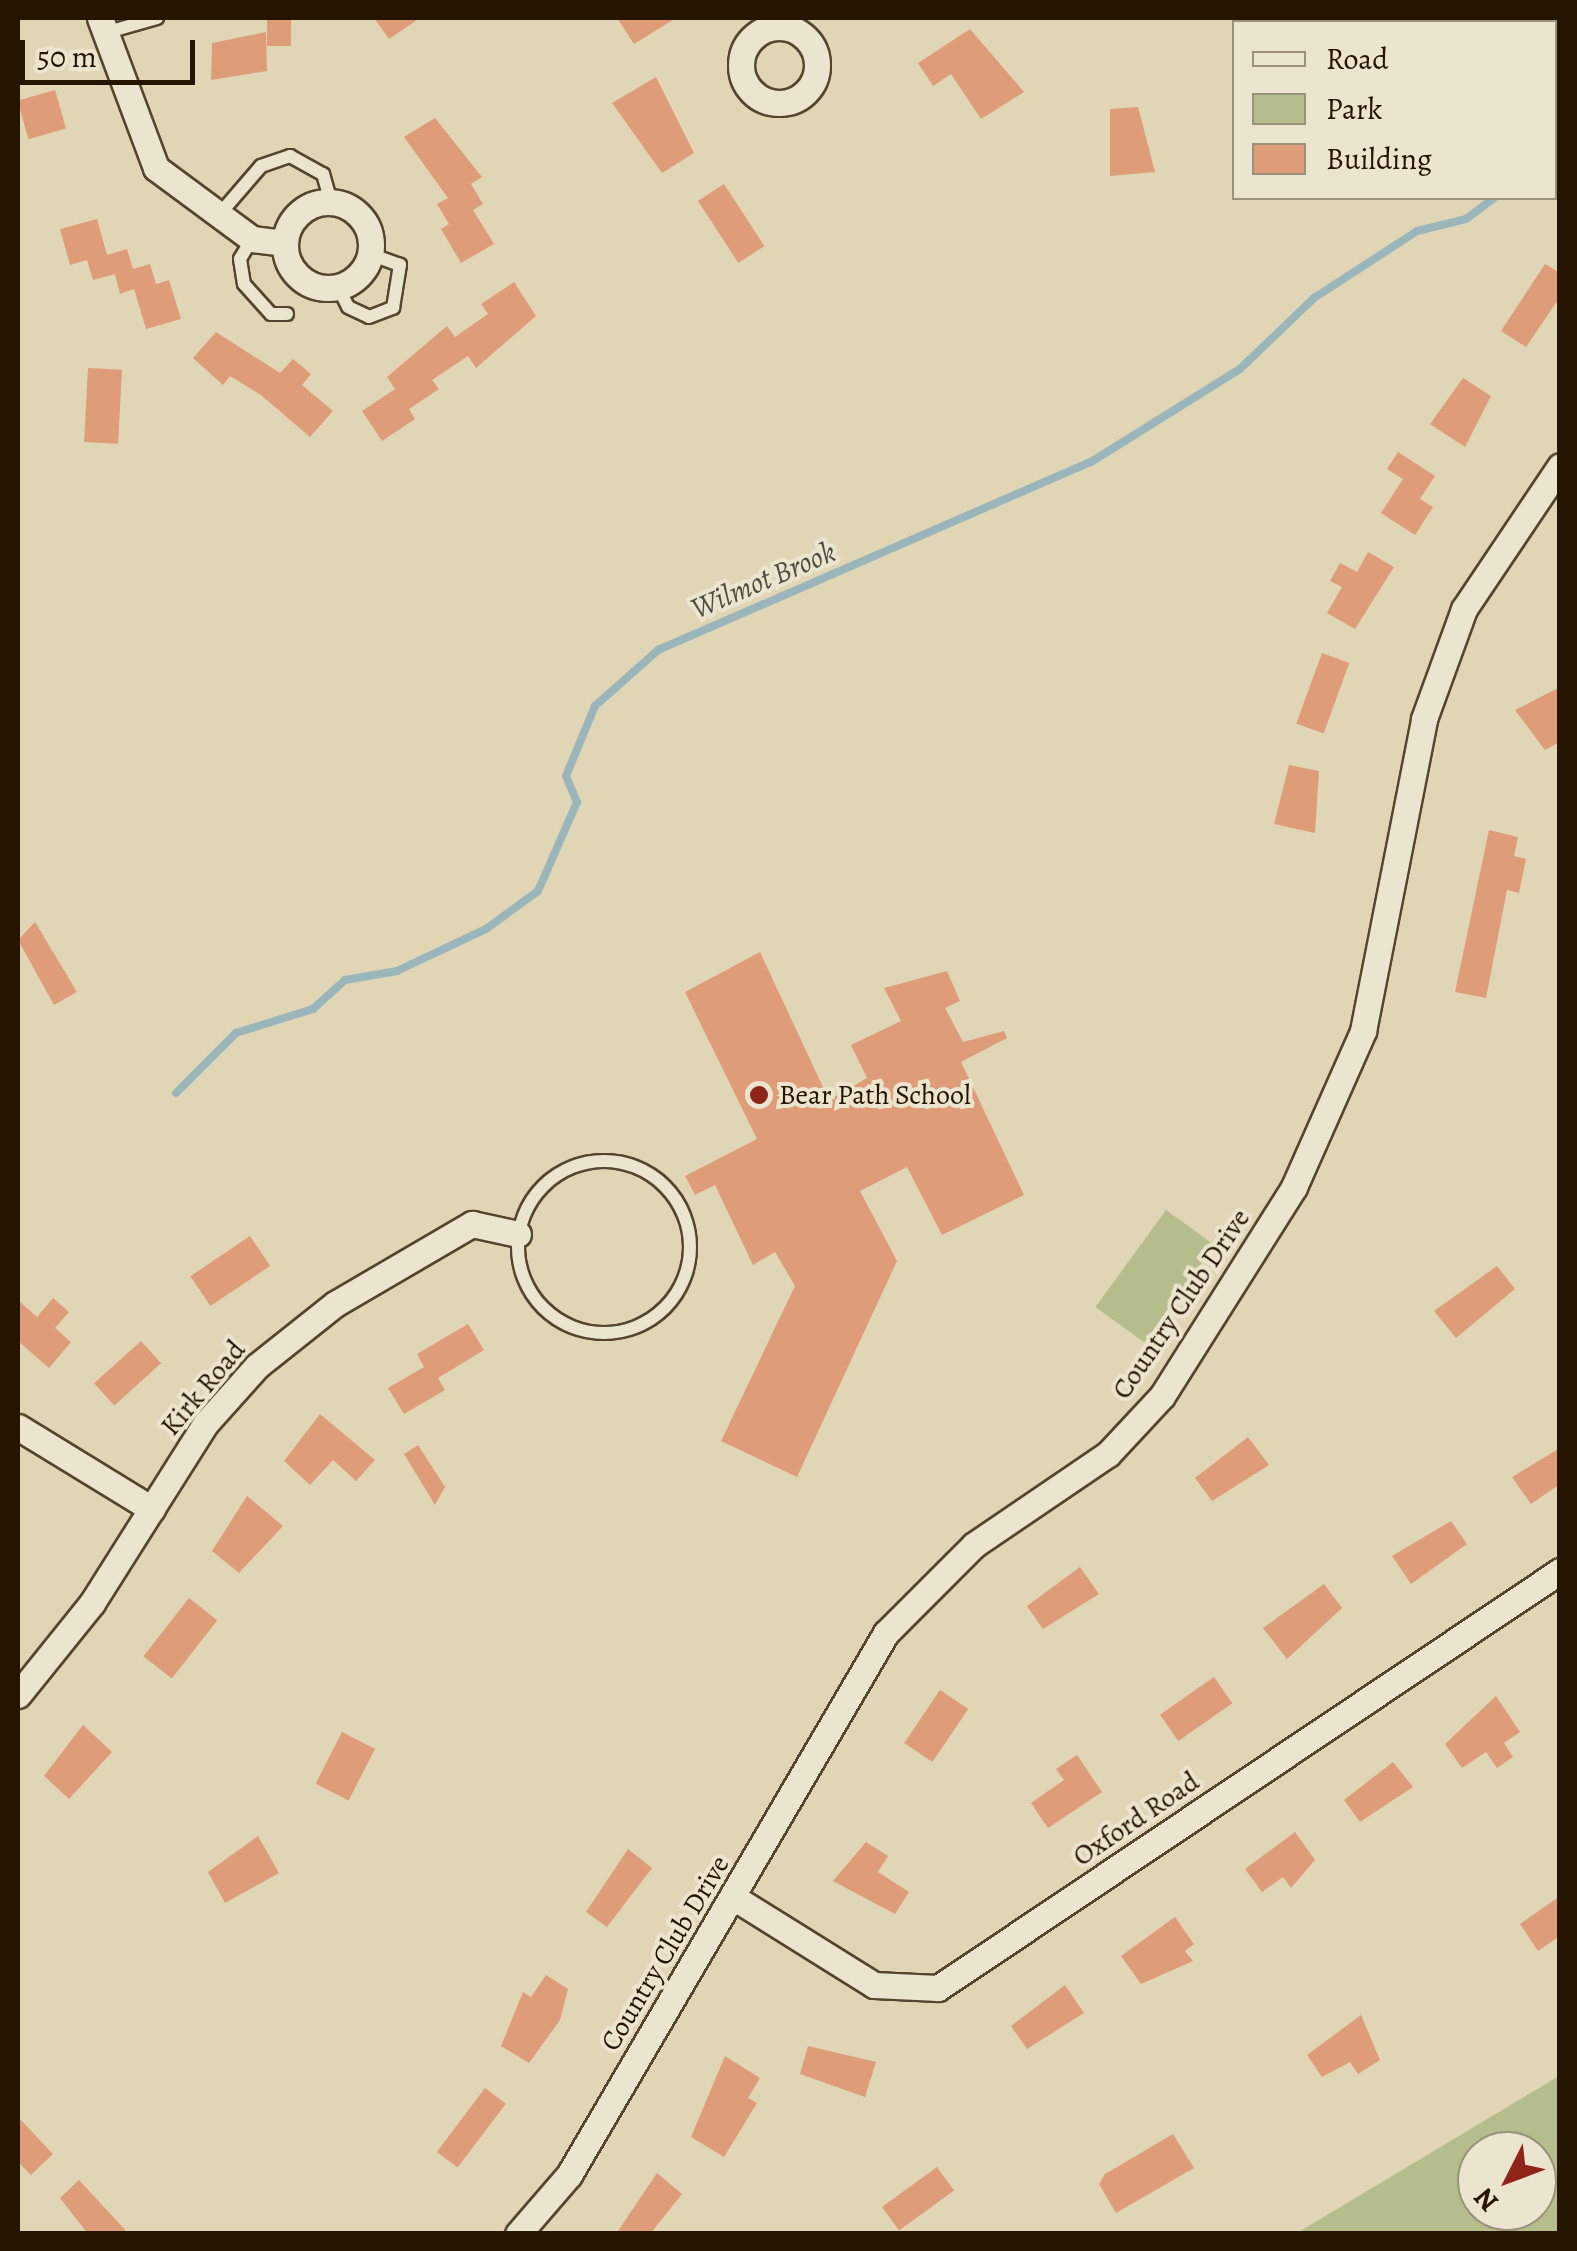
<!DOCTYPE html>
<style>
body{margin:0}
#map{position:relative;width:1577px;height:2251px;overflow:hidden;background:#e0d6b5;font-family:Alegreya,serif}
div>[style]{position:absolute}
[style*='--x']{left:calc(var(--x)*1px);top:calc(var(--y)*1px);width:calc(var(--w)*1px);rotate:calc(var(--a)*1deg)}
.green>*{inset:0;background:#b5bd8c;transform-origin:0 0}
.stream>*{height:8px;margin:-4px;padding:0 4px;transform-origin:4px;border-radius:4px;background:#9ab6ba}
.building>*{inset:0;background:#df9c78;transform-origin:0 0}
.roads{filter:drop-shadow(2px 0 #54452d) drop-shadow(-2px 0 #54452d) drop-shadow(0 2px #54452d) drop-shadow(0 -2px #54452d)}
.service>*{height:12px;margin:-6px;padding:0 6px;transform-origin:6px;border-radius:6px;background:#ebe4cf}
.service>.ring{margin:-6px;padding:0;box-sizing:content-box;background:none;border:12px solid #ebe4cf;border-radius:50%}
.minor>*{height:25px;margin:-12.5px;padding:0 12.5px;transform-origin:12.5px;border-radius:12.5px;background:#ebe4cf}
.minor>.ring{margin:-12.5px;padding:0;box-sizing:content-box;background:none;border:25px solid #ebe4cf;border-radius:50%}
.dots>*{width:28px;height:28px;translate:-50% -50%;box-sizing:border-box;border:5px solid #ebe4cf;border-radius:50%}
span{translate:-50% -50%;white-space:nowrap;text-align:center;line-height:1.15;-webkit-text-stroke:8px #ebe4cf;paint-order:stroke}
.poi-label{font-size:28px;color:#251500}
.left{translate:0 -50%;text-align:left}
.street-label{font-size:28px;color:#251500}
.water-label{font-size:30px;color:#4e4d41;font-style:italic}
.frame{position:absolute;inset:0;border:20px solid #251500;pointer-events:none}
.legend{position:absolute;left:1232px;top:20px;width:325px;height:180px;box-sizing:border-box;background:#ebe4cf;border:2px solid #9c917c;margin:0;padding:12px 18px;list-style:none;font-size:30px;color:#251500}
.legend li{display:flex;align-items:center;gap:20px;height:50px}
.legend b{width:50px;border:2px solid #9c917c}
.north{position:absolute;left:1457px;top:2131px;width:100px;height:100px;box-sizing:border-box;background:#ebe4cf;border:2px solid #9c917c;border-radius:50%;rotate:228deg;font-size:28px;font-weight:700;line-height:40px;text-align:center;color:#251500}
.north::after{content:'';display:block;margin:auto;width:35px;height:45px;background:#8f2418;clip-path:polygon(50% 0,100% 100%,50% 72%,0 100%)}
.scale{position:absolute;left:20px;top:40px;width:175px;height:45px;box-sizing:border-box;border:5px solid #251500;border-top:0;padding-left:12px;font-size:30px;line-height:35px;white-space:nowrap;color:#251500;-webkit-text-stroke:8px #ebe4cf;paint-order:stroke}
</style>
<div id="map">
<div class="green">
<div style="left:1166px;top:1210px;width:60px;height:120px;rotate:36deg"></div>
<div style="clip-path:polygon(evenodd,1559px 2076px,1559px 2233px,1297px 2233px,1559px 2076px,1477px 2151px,1537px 2151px,1537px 2211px,1477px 2211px,1477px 2151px)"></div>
</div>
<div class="stream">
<div style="--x:1554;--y:135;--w:8;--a:-40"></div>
<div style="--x:176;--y:1093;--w:85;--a:-45"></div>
<div style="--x:236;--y:1033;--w:81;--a:-17.3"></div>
<div style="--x:313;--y:1009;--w:43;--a:-42.2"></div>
<div style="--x:345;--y:980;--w:53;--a:-9.8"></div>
<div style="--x:397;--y:971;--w:98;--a:-25.3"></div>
<div style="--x:486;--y:929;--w:64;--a:-36.2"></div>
<div style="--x:538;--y:891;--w:97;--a:-66.3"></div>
<div style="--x:577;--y:802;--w:28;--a:-113"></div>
<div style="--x:566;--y:776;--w:76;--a:-67.5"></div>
<div style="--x:595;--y:706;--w:84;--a:-41.6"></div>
<div style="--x:658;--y:650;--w:472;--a:-23.5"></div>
<div style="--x:1091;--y:462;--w:176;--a:-32"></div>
<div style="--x:1240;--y:369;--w:103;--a:-43.8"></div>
<div style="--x:1314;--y:298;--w:123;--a:-33"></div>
<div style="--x:1417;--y:231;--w:50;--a:-13.8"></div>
<div style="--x:1466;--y:219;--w:35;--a:-37"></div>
</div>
<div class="building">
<div style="left:267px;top:18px;width:24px;height:28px"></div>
<div style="clip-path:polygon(374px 18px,420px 18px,389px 39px)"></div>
<div style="clip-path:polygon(617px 18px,676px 18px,634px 44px)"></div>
<div style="clip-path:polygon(970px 29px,1024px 92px,981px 119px,951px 74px,933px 86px,918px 63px)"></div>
<div style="clip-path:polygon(266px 32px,267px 71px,211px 80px,212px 43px)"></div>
<div style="clip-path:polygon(656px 77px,694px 153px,662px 173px,612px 103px)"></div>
<div style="left:55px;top:90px;width:40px;height:39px;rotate:74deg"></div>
<div style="clip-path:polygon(1138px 107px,1155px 172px,1110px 176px,1110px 109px)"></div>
<div style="clip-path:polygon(435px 118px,482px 177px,471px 184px,483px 204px,473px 210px,494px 244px,461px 263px,441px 229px,449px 224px,437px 204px,448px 198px,404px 137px)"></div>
<div style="left:724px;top:184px;width:74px;height:31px;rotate:57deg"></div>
<div style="clip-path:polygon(97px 219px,107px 255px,127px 249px,133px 269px,150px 264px,156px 284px,169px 280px,181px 319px,146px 329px,134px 289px,120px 294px,115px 274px,93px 280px,87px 260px,70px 265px,60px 229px)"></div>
<div style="clip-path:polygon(1545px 264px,1560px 273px,1560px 297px,1526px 347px,1501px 331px)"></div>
<div style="clip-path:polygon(514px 282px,536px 316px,476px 368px,468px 356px,432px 380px,439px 389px,409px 409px,415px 419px,382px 441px,362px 411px,395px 389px,387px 377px,447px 326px,455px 337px,488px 314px,481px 304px)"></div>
<div style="clip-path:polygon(216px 332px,280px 373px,293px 359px,311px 374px,302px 385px,333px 411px,310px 437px,261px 395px,230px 376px,223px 385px,193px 358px)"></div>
<div style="left:88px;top:368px;width:34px;height:74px;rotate:3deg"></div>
<div style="clip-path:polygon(1463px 378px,1491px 396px,1465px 447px,1430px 424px)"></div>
<div style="clip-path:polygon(1398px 452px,1435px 476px,1420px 499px,1433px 507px,1415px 535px,1381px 513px,1403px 479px,1387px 469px)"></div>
<div style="clip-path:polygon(1368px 552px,1394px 567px,1355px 629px,1327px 613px,1342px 587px,1330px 581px,1340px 563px,1357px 572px)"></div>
<div style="left:1322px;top:653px;width:29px;height:75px;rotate:20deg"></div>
<div style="clip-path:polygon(1560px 687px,1560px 742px,1545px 750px,1515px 710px)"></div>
<div style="clip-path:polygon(1289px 765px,1319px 771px,1315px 833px,1274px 824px)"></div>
<div style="clip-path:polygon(1489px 830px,1518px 837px,1514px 856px,1526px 859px,1519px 893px,1507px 890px,1486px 998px,1455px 992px)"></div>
<div style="clip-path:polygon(35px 922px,77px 992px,54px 1005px,18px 940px)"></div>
<div style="clip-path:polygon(760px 952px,829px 1100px,867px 1078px,851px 1045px,901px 1021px,884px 988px,947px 971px,960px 1001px,945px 1008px,963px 1042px,1004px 1031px,1007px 1038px,961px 1062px,1024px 1195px,942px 1235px,907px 1167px,860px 1191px,897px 1261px,797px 1477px,721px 1441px,795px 1286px,775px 1252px,753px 1265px,715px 1185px,695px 1195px,685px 1176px,757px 1139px,685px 992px)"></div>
<div style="left:250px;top:1236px;width:36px;height:72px;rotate:56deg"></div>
<div style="clip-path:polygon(1497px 1266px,1515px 1289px,1456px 1338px,1434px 1311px)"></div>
<div style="clip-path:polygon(53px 1298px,69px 1312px,55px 1328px,71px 1342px,49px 1368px,18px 1341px,18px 1300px,37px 1317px)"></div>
<div style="clip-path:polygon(468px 1324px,484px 1350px,438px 1378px,445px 1390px,404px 1414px,388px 1388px,424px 1367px,417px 1354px)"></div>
<div style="left:141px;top:1341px;width:30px;height:63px;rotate:48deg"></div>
<div style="clip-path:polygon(320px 1414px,375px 1460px,356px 1481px,333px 1460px,310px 1485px,284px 1461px)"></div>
<div style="clip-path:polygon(1248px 1437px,1269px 1465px,1212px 1501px,1195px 1478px)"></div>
<div style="clip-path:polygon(418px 1445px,445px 1487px,435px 1505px,404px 1454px)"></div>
<div style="clip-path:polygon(1560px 1448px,1560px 1484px,1531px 1504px,1512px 1477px)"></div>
<div style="clip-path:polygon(247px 1496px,283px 1526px,239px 1573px,212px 1551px)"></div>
<div style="clip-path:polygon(1451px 1521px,1467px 1544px,1411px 1584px,1392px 1556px)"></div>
<div style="clip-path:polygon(1080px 1567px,1099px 1594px,1043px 1629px,1027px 1606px)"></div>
<div style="clip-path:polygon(1324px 1584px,1342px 1608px,1287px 1659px,1263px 1628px)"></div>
<div style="left:189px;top:1598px;width:36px;height:74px;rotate:38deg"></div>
<div style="left:1214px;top:1677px;width:32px;height:66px;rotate:55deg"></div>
<div style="left:940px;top:1690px;width:34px;height:64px;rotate:34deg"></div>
<div style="clip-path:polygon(1496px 1696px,1520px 1732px,1504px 1743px,1513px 1757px,1497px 1768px,1486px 1752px,1462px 1768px,1445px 1744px)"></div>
<div style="clip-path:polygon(83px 1725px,112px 1752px,69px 1799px,44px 1776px)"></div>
<div style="left:342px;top:1732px;width:37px;height:58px;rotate:27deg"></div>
<div style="clip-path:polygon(1077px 1755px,1102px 1792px,1048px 1828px,1031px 1803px,1064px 1780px,1056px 1769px)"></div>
<div style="clip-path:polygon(1393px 1762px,1413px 1787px,1360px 1822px,1344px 1800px)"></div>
<div style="clip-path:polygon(1295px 1832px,1315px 1860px,1291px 1888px,1283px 1877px,1262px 1892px,1245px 1869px)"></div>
<div style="clip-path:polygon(258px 1836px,279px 1873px,225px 1903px,208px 1872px)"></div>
<div style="clip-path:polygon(866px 1842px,888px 1856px,878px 1872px,909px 1892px,895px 1914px,833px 1881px)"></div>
<div style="clip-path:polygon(628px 1849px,652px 1868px,607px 1927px,586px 1912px)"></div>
<div style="clip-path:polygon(1560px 1896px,1560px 1936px,1538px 1951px,1520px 1924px)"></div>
<div style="clip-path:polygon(1175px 1917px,1194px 1944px,1185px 1951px,1193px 1961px,1141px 1984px,1121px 1956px)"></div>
<div style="clip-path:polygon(546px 1975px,568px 1989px,560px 2020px,529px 2063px,501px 2046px,523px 1992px,531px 1997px)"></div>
<div style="clip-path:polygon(1065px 1985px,1084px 2013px,1027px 2049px,1011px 2026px)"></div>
<div style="clip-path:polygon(1361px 2015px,1380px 2060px,1358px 2074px,1350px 2062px,1322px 2077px,1307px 2055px)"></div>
<div style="clip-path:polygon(808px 2046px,876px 2062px,865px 2097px,800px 2074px)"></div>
<div style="clip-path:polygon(725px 2056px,760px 2078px,748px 2098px,757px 2103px,724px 2157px,691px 2137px)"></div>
<div style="left:485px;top:2088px;width:26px;height:80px;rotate:37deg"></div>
<div style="clip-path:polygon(18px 2117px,53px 2154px,31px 2175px,18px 2162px)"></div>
<div style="clip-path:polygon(1173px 2134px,1194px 2168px,1116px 2213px,1099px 2184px,1105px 2174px)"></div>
<div style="left:937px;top:2167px;width:29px;height:68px;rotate:54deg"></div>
<div style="clip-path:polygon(657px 2173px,682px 2194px,650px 2234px,616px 2234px)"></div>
<div style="clip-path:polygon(79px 2180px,129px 2234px,88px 2234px,60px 2198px)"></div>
</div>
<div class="roads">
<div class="service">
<div style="--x:108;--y:32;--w:51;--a:-15.9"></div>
<div style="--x:218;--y:216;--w:66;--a:-49.3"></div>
<div style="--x:261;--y:166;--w:31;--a:-19"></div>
<div style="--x:290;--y:156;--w:38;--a:29"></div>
<div style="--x:323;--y:174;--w:29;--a:74"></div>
<div style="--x:252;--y:239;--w:23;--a:121"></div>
<div style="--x:240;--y:259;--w:25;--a:81"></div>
<div style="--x:244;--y:284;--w:40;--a:48"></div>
<div style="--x:271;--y:314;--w:16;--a:0"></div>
<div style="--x:338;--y:287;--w:22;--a:63"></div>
<div style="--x:348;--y:307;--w:23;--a:25"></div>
<div style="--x:369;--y:317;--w:26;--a:-21"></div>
<div style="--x:393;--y:308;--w:44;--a:-80.8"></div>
<div style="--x:400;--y:265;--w:32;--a:-160"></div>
<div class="ring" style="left:518px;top:1161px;width:160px;height:160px"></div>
</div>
<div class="minor">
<div style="--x:100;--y:18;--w:160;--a:69.5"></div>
<div style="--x:156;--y:168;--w:119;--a:36.5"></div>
<div style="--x:252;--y:239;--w:32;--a:7"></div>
<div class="ring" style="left:741px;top:27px;width:51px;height:51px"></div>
<div class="ring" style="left:285px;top:202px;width:61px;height:61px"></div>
<div style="--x:18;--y:1427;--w:157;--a:31.5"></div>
<div style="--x:18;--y:1695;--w:118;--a:-51.2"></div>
<div style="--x:92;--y:1603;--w:213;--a:-57.7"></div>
<div style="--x:206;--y:1423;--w:76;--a:-48.2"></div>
<div style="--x:257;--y:1366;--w:100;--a:-38.5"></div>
<div style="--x:335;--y:1304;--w:159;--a:-30.3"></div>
<div style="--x:472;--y:1224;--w:47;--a:12.3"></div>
<div style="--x:733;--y:1897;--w:166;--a:32"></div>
<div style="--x:874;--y:1985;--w:64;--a:2.7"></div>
<div style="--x:938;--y:1988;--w:749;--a:-33.84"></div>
<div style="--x:518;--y:2234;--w:78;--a:-49.2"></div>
<div style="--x:569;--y:2175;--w:628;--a:-59.68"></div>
<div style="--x:886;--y:1633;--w:124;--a:-45"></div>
<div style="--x:974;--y:1545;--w:162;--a:-34.2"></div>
<div style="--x:1108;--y:1454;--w:79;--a:-47"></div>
<div style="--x:1162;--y:1396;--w:247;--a:-57.7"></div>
<div style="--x:1294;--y:1187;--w:171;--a:-66.1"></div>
<div style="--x:1363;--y:1031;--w:318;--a:-78.9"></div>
<div style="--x:1424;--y:719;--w:117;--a:-70"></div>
<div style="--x:1464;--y:609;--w:172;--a:-56.1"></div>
</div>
</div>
<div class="dots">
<div style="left:759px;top:1095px;background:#8f2418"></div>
</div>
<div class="poi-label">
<span class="left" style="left:779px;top:1095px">Bear Path School</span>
</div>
<div class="street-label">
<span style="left:1181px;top:1304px;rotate:-56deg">Country Club Drive</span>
<span style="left:203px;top:1388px;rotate:-50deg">Kirk Road</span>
<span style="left:1136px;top:1819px;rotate:-34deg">Oxford Road</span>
<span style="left:665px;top:1953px;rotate:-59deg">Country Club Drive</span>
</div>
<div class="water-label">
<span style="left:763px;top:580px;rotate:-23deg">Wilmot Brook</span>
</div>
<div class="frame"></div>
<ul class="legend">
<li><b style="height:12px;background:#ebe4cf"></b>Road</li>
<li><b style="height:28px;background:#b5bd8c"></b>Park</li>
<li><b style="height:28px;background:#df9c78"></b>Building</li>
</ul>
<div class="north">N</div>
<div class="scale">50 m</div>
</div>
